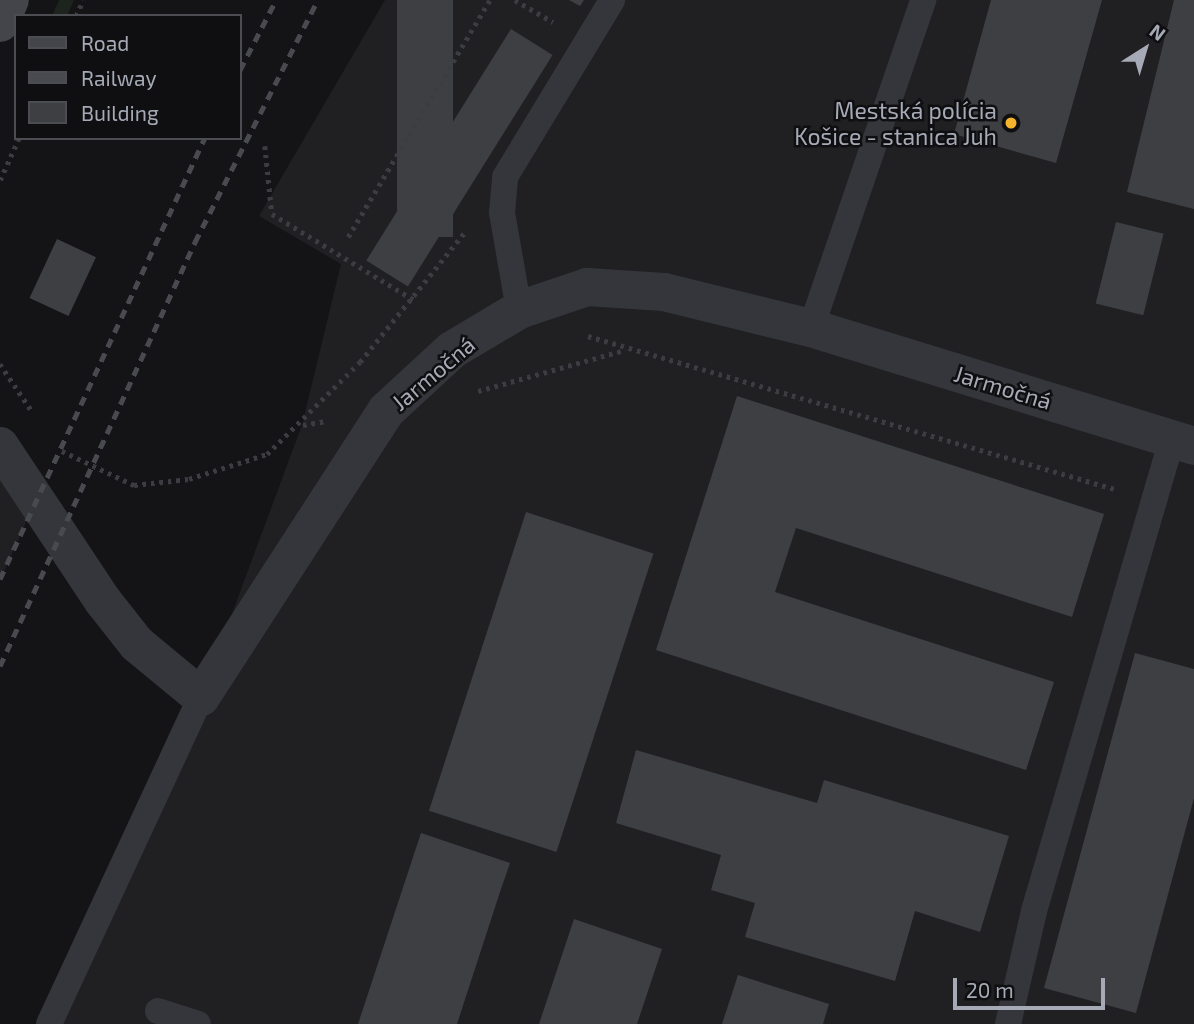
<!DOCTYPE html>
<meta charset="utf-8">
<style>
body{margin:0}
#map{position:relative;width:1194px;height:1024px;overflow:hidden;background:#141416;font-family:"Exo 2",sans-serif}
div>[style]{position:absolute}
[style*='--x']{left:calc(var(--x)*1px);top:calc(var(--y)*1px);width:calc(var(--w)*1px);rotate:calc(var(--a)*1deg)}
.built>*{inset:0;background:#202023}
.green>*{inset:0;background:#1c241d}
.building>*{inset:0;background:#3e3f43;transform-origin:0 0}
.path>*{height:4.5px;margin-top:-2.25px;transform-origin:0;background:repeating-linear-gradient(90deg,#3b3d42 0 3.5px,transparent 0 8.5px)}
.lane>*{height:26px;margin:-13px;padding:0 13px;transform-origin:13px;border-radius:13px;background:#35363b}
.street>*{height:38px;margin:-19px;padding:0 19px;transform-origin:19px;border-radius:19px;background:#35363b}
.secondary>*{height:38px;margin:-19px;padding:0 19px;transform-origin:19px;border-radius:19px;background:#43454b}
.rail>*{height:5px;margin-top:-2.5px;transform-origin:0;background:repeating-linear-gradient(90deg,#484a50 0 9px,transparent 0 16px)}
.dots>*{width:19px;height:19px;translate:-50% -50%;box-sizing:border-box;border:4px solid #0f0f11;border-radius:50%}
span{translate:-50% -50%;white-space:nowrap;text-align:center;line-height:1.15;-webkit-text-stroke:5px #0f0f11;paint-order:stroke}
.poi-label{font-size:23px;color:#a5aab6}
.right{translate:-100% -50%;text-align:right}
.street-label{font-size:23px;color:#a5aab6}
.legend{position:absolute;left:14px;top:14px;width:228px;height:126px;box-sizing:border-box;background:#0f0f11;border:2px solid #4b4d53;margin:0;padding:9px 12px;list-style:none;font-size:21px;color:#a5aab6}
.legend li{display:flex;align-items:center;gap:14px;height:35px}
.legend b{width:35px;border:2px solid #4b4d53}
.north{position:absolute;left:1110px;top:14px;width:70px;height:70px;-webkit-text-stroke:5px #0f0f11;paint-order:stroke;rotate:37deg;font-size:19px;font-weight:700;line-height:28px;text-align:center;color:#a5aab6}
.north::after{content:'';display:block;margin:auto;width:24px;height:32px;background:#a5aab6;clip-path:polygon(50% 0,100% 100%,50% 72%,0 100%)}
.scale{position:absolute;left:953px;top:978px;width:152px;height:32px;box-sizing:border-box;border:4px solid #a5aab6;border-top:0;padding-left:9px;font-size:21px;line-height:24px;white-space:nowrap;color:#a5aab6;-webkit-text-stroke:5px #0f0f11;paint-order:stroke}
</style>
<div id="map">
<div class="built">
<div style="clip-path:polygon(385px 0,1194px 0,1194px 1024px,49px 1024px,201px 697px,302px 425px,341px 264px,259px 216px)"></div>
<div style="clip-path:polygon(0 446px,36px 500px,0 581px)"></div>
</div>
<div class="green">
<div style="clip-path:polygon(59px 0,74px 0,67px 16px,52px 16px)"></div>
</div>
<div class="building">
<div style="left:397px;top:0;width:56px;height:237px"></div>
<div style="clip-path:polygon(569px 0,584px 0,580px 6px)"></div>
<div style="clip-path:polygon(991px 0,1102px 0,1056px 163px,954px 134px)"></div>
<div style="clip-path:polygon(1174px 0,1194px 0,1194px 209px,1127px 192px)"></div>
<div style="left:511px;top:29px;width:49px;height:273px;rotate:32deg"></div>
<div style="left:1116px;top:222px;width:49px;height:84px;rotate:14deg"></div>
<div style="left:57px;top:239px;width:43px;height:65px;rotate:25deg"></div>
<div style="clip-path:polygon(737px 396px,1104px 514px,1072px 617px,796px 528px,775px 592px,1054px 682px,1026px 770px,656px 650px)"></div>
<div style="left:526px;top:512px;width:134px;height:314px;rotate:18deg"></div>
<div style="clip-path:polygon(1135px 653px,1194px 669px,1194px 798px,1136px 1013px,1044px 988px)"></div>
<div style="clip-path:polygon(636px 750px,817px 803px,824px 780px,1009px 836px,980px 932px,915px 911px,895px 981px,745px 937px,755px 903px,711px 890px,721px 855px,616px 823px)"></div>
<div style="clip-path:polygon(421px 833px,510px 863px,500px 892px,457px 1024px,358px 1024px)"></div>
<div style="clip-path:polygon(574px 919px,662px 949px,637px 1024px,539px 1024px)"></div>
<div style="clip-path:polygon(738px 975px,829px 1004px,823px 1024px,722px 1024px)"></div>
</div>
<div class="path">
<div style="--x:515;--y:0;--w:44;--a:30.1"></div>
<div style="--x:76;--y:16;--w:17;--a:-66"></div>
<div style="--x:265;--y:146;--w:68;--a:84.1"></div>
<div style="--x:272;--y:214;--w:166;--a:31.2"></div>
<div style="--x:0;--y:180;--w:46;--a:-65.7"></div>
<div style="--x:348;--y:237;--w:276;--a:-59.1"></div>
<div style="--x:588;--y:336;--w:552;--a:16.2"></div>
<div style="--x:0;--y:364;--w:57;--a:55.8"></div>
<div style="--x:478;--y:391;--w:153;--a:-15.6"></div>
<div style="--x:303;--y:425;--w:22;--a:-10"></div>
<div style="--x:62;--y:451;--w:80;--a:25.3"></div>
<div style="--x:134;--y:485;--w:55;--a:-6.2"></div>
<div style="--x:189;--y:479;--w:82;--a:-17.8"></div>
<div style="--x:267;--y:454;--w:131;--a:-44.7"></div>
<div style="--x:360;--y:362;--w:167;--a:-51.1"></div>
</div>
<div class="lane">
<div style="--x:519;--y:310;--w:98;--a:-99.9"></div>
<div style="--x:502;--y:213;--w:36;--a:-85"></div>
<div style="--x:505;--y:177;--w:207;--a:-58.8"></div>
<div style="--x:811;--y:328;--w:347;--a:-71.1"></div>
<div style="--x:158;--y:1011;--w:42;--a:18"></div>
<div style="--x:49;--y:1024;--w:361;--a:-65.1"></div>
<div style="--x:1008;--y:1024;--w:116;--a:-77"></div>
<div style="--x:1034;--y:911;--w:491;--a:-73.7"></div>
</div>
<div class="street">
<div style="--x:0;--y:446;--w:186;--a:56.4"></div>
<div style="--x:103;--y:601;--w:55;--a:51.7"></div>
<div style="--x:137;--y:644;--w:83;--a:39.6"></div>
<div style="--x:201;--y:697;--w:342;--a:-57.1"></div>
<div style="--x:387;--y:410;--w:88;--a:-42.7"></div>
<div style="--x:452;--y:350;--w:78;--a:-30.8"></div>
<div style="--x:519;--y:310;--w:72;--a:-18.7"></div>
<div style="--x:587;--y:287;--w:77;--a:3.7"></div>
<div style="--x:664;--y:292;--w:151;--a:13.8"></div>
<div style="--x:811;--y:328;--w:401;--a:17.1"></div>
</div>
<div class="secondary">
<div style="--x:0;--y:23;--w:25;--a:-67"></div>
</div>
<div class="rail">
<div style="--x:240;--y:70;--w:79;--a:-62.8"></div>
<div style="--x:0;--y:579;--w:486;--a:-65.1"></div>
<div style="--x:0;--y:666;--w:467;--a:-65.3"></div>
<div style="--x:195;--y:242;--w:271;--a:-63.1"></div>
</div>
<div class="dots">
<div style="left:1011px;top:123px;background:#f6b42c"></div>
</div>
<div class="poi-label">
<span class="right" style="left:997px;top:123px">Mestská polícia<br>Košice - stanica Juh</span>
</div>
<div class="street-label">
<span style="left:433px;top:373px;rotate:-40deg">Jarmočná</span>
<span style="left:1003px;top:387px;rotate:17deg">Jarmočná</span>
</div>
<ul class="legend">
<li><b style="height:9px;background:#43454b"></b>Road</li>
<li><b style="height:9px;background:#484a50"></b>Railway</li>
<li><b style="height:19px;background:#3e3f43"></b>Building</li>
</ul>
<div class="north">N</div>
<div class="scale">20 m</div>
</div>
